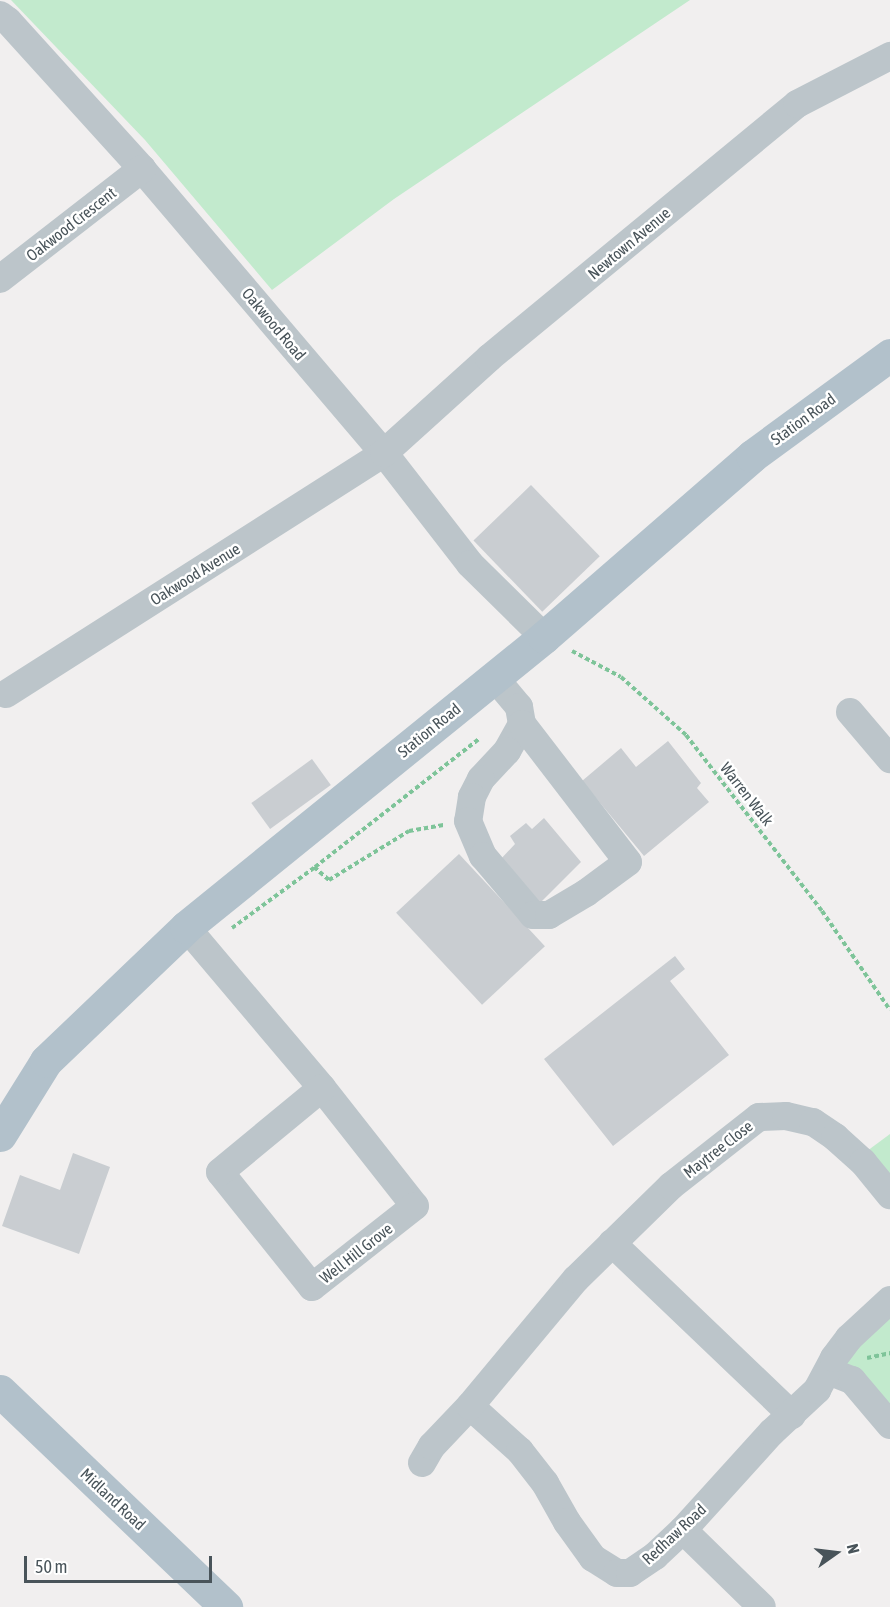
<!DOCTYPE html>
<style>
body{margin:0}
#map{position:relative;width:890px;height:1607px;overflow:hidden;background:#f1efef;font-family:"Asap Condensed",sans-serif}
div>[style]{position:absolute}
[style*='--x']{left:calc(var(--x)*1px);top:calc(var(--y)*1px);width:calc(var(--w)*1px);rotate:calc(var(--a)*1deg)}
.green>*{inset:0;background:#c2eacd}
.building>*{inset:0;background:#c9cdd1;transform-origin:0 0}
.path>*{height:4px;margin-top:-2px;transform-origin:0;background:repeating-linear-gradient(90deg,#7ec499 0 4.5px,transparent 0 7.5px)}
.minor>*{height:28px;margin:-14px;padding:0 14px;transform-origin:14px;border-radius:14px;background:#bcc5ca}
.major>*{height:33px;margin:-16.5px;padding:0 16.5px;transform-origin:16.5px;border-radius:16.5px;background:#b2c1cb}
span{translate:-50% -50%;white-space:nowrap;text-align:center;line-height:1.15;-webkit-text-stroke:5px #fff;paint-order:stroke}
.street-label{font-size:16px;color:#49545a}
.north{position:absolute;left:806px;top:1523px;width:60px;height:60px;-webkit-text-stroke:4px #fff;paint-order:stroke;rotate:76deg;font-size:16px;font-weight:700;line-height:24px;text-align:center;color:#49545a}
.north::after{content:'';display:block;margin:auto;width:21px;height:27px;background:#49545a;clip-path:polygon(50% 0,100% 100%,50% 72%,0 100%)}
.scale{position:absolute;left:24px;top:1556px;width:188px;height:27px;box-sizing:border-box;border:3px solid #49545a;border-top:0;padding-left:8px;font-size:18px;line-height:21px;white-space:nowrap;color:#49545a;-webkit-text-stroke:4px #fff;paint-order:stroke}
</style>
<div id="map">
<div class="green">
<div style="clip-path:polygon(11px 0,690px 0,394px 199px,272px 290px,145px 140px)"></div>
<div style="clip-path:polygon(890px 1134px,890px 1187px,863px 1154px)"></div>
<div style="clip-path:polygon(890px 1309px,890px 1417px,837px 1363px)"></div>
</div>
<div class="building">
<div style="left:531px;top:485px;width:99px;height:80px;rotate:46deg"></div>
<div style="clip-path:polygon(668px 741px,701px 783px,697px 788px,709px 802px,644px 856px,582px 781px,621px 748px,636px 767px)"></div>
<div style="left:312px;top:759px;width:32px;height:75px;rotate:54deg"></div>
<div style="clip-path:polygon(544px 818px,581px 862px,538px 905px,499px 861px,515px 844px,510px 836px,526px 823px,532px 829px)"></div>
<div style="left:459px;top:854px;width:126px;height:86px;rotate:47deg"></div>
<div style="clip-path:polygon(675px 956px,685px 969px,670px 981px,729px 1055px,613px 1146px,544px 1059px)"></div>
<div style="clip-path:polygon(73px 1153px,110px 1167px,79px 1254px,2px 1226px,20px 1175px,60px 1190px)"></div>
</div>
<div class="path">
<div style="--x:572;--y:651;--w:55;--a:28"></div>
<div style="--x:621;--y:677;--w:87;--a:41.7"></div>
<div style="--x:686;--y:735;--w:222;--a:52.3"></div>
<div style="--x:822;--y:911;--w:120;--a:55.5"></div>
<div style="--x:314;--y:867;--w:20;--a:41"></div>
<div style="--x:329;--y:880;--w:94;--a:-31.5"></div>
<div style="--x:409;--y:831;--w:35;--a:-10"></div>
<div style="--x:232;--y:928;--w:103;--a:-36.3"></div>
<div style="--x:315;--y:867;--w:209;--a:-38"></div>
<div style="--x:867;--y:1358;--w:24;--a:-12"></div>
</div>
<div class="minor">
<div style="--x:0;--y:15;--w:10;--a:37"></div>
<div style="--x:8;--y:21;--w:200;--a:47.8"></div>
<div style="--x:142;--y:169;--w:373;--a:49.6"></div>
<div style="--x:384;--y:453;--w:140;--a:52.2"></div>
<div style="--x:470;--y:564;--w:104;--a:44.6"></div>
<div style="--x:0;--y:279;--w:180;--a:-37.8"></div>
<div style="--x:494;--y:677;--w:39;--a:50"></div>
<div style="--x:519;--y:707;--w:17;--a:80"></div>
<div style="--x:522;--y:724;--w:31;--a:119"></div>
<div style="--x:507;--y:751;--w:38;--a:133"></div>
<div style="--x:481;--y:779;--w:20;--a:117"></div>
<div style="--x:472;--y:797;--w:24;--a:99"></div>
<div style="--x:468;--y:821;--w:38;--a:67"></div>
<div style="--x:483;--y:856;--w:77;--a:49.7"></div>
<div style="--x:533;--y:915;--w:16;--a:0"></div>
<div style="--x:549;--y:915;--w:43;--a:-30.7"></div>
<div style="--x:586;--y:893;--w:52;--a:-36.4"></div>
<div style="--x:628;--y:862;--w:174;--a:-127.5"></div>
<div style="--x:6;--y:694;--w:448;--a:-32.5"></div>
<div style="--x:384;--y:453;--w:142;--a:-42.1"></div>
<div style="--x:489;--y:358;--w:399;--a:-39.5"></div>
<div style="--x:797;--y:104;--w:105;--a:-27.3"></div>
<div style="--x:850;--y:712;--w:62;--a:49.6"></div>
<div style="--x:186;--y:927;--w:211;--a:49.8"></div>
<div style="--x:322;--y:1088;--w:150;--a:51.8"></div>
<div style="--x:415;--y:1206;--w:131;--a:141.8"></div>
<div style="--x:312;--y:1287;--w:147;--a:-128.7"></div>
<div style="--x:220;--y:1172;--w:132;--a:-39.5"></div>
<div style="--x:612;--y:1243;--w:249;--a:43.7"></div>
<div style="--x:828;--y:1371;--w:26;--a:21"></div>
<div style="--x:852;--y:1380;--w:59;--a:49.8"></div>
<div style="--x:470;--y:1406;--w:67;--a:42"></div>
<div style="--x:520;--y:1451;--w:41;--a:52"></div>
<div style="--x:545;--y:1483;--w:45;--a:60.6"></div>
<div style="--x:567;--y:1522;--w:44;--a:54.2"></div>
<div style="--x:593;--y:1558;--w:28;--a:32"></div>
<div style="--x:617;--y:1573;--w:13;--a:0"></div>
<div style="--x:630;--y:1573;--w:30;--a:-34"></div>
<div style="--x:655;--y:1556;--w:38;--a:-43"></div>
<div style="--x:683;--y:1530;--w:132;--a:-47.8"></div>
<div style="--x:772;--y:1432;--w:62;--a:-43"></div>
<div style="--x:817;--y:1390;--w:36;--a:-62"></div>
<div style="--x:834;--y:1358;--w:25;--a:-53"></div>
<div style="--x:849;--y:1338;--w:56;--a:-42.8"></div>
<div style="--x:422;--y:1463;--w:20;--a:-60"></div>
<div style="--x:432;--y:1446;--w:55;--a:-46.5"></div>
<div style="--x:470;--y:1406;--w:165;--a:-50.2"></div>
<div style="--x:576;--y:1279;--w:133;--a:-44.4"></div>
<div style="--x:671;--y:1186;--w:112;--a:-38.1"></div>
<div style="--x:759;--y:1117;--w:27;--a:-2"></div>
<div style="--x:786;--y:1116;--w:28;--a:13"></div>
<div style="--x:813;--y:1122;--w:27;--a:34"></div>
<div style="--x:835;--y:1137;--w:38;--a:42"></div>
<div style="--x:863;--y:1162;--w:43;--a:50.7"></div>
<div style="--x:683;--y:1530;--w:110;--a:44.3"></div>
</div>
<div class="major">
<div style="--x:0;--y:1135;--w:87;--a:-58.1"></div>
<div style="--x:46;--y:1061;--w:194;--a:-43.7"></div>
<div style="--x:186;--y:927;--w:461;--a:-39"></div>
<div style="--x:544;--y:637;--w:276;--a:-41"></div>
<div style="--x:752;--y:456;--w:171;--a:-36.2"></div>
<div style="--x:0;--y:1391;--w:313;--a:43.7"></div>
</div>
<div class="street-label">
<span style="left:71px;top:224px;rotate:-38deg">Oakwood Crescent</span>
<span style="left:629px;top:243px;rotate:-40deg">Newtown Avenue</span>
<span style="left:274px;top:324px;rotate:50deg">Oakwood Road</span>
<span style="left:803px;top:419px;rotate:-36deg">Station Road</span>
<span style="left:195px;top:574px;rotate:-32deg">Oakwood Avenue</span>
<span style="left:429px;top:730px;rotate:-39deg">Station Road</span>
<span style="left:747px;top:794px;rotate:52deg">Warren Walk</span>
<span style="left:718px;top:1149px;rotate:-38deg">Maytree Close</span>
<span style="left:356px;top:1253px;rotate:-38deg">Well Hill Grove</span>
<span style="left:113px;top:1499px;rotate:43deg">Midland Road</span>
<span style="left:674px;top:1534px;rotate:-43deg">Redhaw Road</span>
</div>
<div class="north">N</div>
<div class="scale">50 m</div>
</div>
